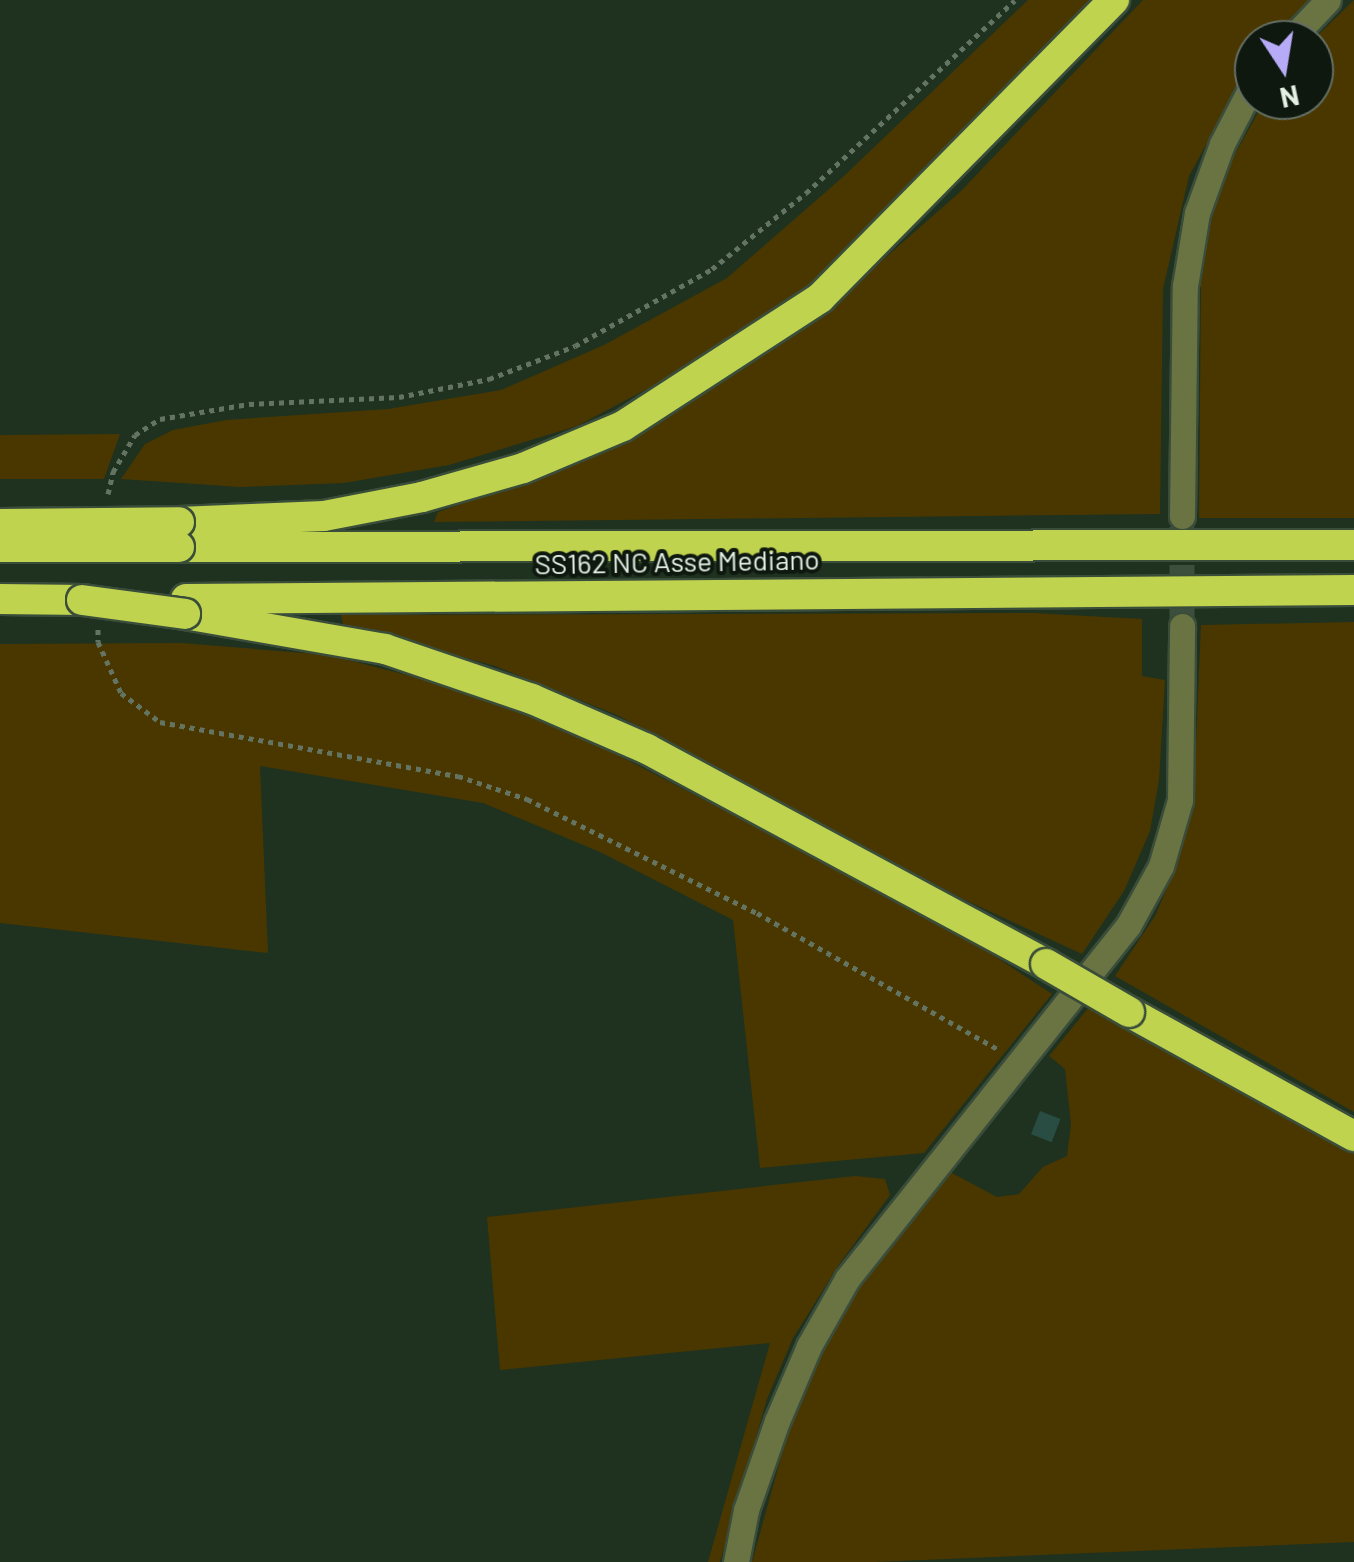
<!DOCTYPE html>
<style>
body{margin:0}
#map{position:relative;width:1354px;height:1562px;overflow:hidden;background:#1e321f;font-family:Barlow,sans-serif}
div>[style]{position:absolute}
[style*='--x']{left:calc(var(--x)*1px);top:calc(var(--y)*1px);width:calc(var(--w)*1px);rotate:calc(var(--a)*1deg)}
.green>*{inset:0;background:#4a3700}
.building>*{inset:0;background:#294c43;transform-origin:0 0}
.minor-tunnel>*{height:25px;margin-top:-12.5px;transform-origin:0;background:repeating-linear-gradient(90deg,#3c4e3c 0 25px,transparent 0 37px)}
.path>*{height:5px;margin-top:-2.5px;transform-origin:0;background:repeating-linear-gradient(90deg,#637463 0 5px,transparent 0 10px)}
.roads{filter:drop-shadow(2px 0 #3a4d3a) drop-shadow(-2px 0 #3a4d3a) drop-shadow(0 2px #3a4d3a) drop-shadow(0 -2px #3a4d3a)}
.minor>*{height:25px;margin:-12.5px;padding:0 12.5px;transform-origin:12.5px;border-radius:12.5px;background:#6a7342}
.highway>*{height:30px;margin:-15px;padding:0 15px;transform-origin:15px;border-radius:15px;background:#bfd34e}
.bridges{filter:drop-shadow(2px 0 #3a4d3a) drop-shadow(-2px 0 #3a4d3a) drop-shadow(0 2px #3a4d3a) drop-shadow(0 -2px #3a4d3a)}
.highway-bridge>*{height:30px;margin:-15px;padding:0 15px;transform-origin:15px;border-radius:15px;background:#bfd34e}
span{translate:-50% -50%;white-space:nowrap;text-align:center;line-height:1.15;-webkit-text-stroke:8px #0e180f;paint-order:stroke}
.street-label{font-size:28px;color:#e3f0e3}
.north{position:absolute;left:1234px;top:20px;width:100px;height:100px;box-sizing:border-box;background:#0e180f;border:2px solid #636e64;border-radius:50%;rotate:168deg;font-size:28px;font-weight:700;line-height:40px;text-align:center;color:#e3f0e3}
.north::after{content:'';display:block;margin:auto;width:35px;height:45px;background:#b7abf7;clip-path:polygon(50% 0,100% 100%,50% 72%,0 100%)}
</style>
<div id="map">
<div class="green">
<div style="clip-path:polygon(1028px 0,1099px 0,841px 262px,717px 352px,577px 426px,449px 465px,344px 483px,240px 487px,121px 479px,145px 444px,173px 430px,226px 420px,388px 409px,501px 390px,604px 345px,727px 278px,844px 176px)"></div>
<div style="clip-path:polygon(1143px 0,1309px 0,1271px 40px,1254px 40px,1254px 57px,1189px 176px,1163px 289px,1160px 514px,434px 522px,438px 512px,577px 463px,704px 393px,804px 329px,960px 192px)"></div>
<div style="clip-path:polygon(1354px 0,1354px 518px,1199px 518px,1201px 283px,1212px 214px,1235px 154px,1265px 100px,1314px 100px,1313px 40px)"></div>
<div style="clip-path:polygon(120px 434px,104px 479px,0 479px,0 435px)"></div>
<div style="clip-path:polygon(1033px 613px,1142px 619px,1142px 676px,1165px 680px,1159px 780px,1150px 831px,1124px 891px,1082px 954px,961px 898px,617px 715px,495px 666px,343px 624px,341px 615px)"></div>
<div style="clip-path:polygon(1354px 622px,1354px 1112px,1115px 976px,1155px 916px,1179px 860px,1194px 790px,1201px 625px)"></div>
<div style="clip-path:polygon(181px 643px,329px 655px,457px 688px,579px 735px,952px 928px,1052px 994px,924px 1153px,760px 1168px,733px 920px,600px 852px,483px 803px,260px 766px,268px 953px,0 923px,0 644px)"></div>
<div style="clip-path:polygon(1090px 1006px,1354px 1150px,1354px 1542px,875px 1562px,752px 1562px,791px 1421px,828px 1337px,869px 1273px,950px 1172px,997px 1197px,1019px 1194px,1043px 1167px,1067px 1156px,1071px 1124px,1065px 1069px,1049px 1056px)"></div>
<div style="clip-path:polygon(855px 1176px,885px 1179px,890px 1195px,838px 1266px,793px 1338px,767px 1399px,720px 1562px,708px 1562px,770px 1343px,500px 1370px,487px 1217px)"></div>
</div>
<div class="building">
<div style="left:1040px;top:1111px;width:22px;height:25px;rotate:21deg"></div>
</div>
<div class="minor-tunnel">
<div style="--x:1182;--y:626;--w:100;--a:-90"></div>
</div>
<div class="path">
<div style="--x:108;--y:494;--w:23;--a:-77"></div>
<div style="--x:113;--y:472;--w:43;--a:-59.3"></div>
<div style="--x:135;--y:435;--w:30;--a:-33"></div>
<div style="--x:160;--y:419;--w:90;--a:-9.6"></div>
<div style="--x:249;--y:404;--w:150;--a:-2.7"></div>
<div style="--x:399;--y:397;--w:92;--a:-11.3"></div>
<div style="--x:489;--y:379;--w:92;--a:-21"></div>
<div style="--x:575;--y:346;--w:157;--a:-29.3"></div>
<div style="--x:712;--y:269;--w:121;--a:-39"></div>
<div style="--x:806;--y:193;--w:284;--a:-42.7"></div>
<div style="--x:98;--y:629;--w:13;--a:90"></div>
<div style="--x:98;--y:642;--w:56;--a:65.7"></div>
<div style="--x:121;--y:693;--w:49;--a:36.6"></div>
<div style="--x:160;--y:722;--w:303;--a:10.3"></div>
<div style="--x:458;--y:776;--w:73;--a:18.4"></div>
<div style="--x:527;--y:799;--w:257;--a:26.4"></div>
<div style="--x:757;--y:913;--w:278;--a:29.5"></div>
</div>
<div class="roads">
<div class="minor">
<div style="--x:1290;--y:40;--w:55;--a:-46.5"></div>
<div style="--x:1182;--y:516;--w:230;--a:-89.3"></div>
<div style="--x:1185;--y:286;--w:74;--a:-80.7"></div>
<div style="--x:1197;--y:213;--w:73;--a:-70.1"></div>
<div style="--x:1222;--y:144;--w:70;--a:-62.7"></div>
<div style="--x:736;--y:1562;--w:53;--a:-79.1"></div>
<div style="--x:746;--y:1510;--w:94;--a:-70.8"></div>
<div style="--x:777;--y:1421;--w:82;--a:-66.9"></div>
<div style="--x:809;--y:1346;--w:77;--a:-60.4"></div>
<div style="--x:847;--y:1279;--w:451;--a:-51.5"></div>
<div style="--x:1128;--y:926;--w:68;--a:-61.2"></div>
<div style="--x:1161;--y:866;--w:69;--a:-73.9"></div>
<div style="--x:1180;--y:800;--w:174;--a:-89.3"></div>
</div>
<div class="highway">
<div style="--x:179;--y:522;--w:145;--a:-2.4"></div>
<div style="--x:324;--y:516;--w:100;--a:-11"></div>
<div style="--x:422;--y:497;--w:105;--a:-16"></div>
<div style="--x:523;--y:468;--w:108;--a:-22.8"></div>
<div style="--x:623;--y:426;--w:235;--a:-33"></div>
<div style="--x:820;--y:298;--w:419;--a:-45.4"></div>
<div style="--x:179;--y:547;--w:1175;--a:-0.1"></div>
<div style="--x:0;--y:599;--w:84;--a:0.7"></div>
<div style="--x:186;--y:599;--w:1168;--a:-0.44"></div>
<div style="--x:185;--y:614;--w:203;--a:9.9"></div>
<div style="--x:385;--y:649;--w:155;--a:18.8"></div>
<div style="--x:532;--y:699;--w:125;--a:23.5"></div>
<div style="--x:647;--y:749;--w:453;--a:28.3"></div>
<div style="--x:1129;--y:1012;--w:257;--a:28.9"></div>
</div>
</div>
<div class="bridges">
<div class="highway-bridge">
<div style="--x:0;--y:524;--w:179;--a:-0.6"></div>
<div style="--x:0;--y:547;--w:179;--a:0"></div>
<div style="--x:82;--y:600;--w:104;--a:7.7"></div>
<div style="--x:1046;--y:964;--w:96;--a:30"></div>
</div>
</div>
<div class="street-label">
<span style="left:677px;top:561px;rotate:-1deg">SS162 NC Asse Mediano</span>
</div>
<div class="north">N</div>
</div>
